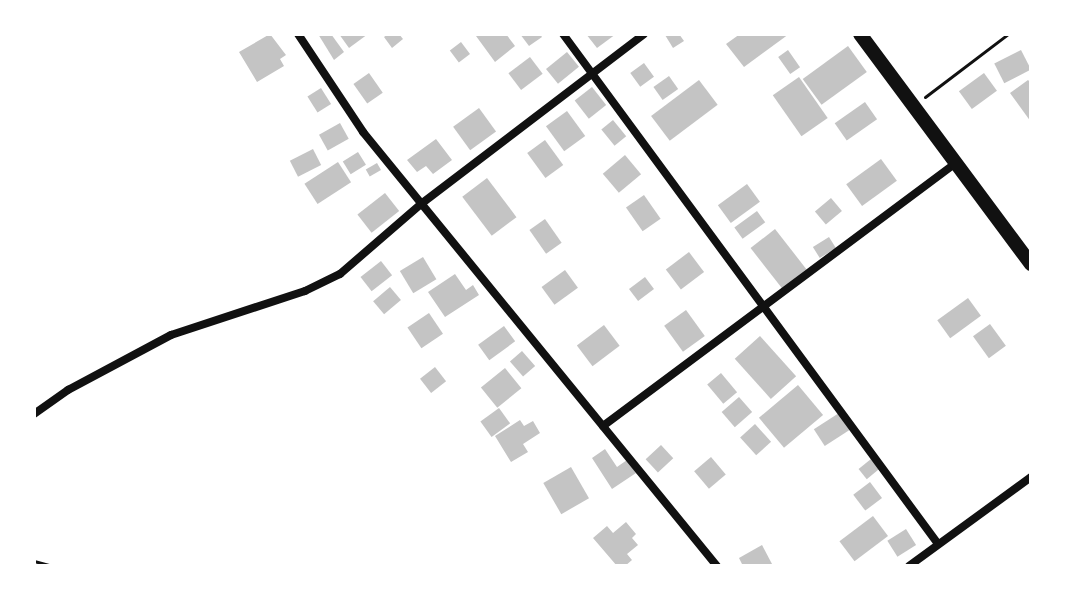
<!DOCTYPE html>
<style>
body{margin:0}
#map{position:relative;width:1065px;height:600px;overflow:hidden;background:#fff;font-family:"Exo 2",sans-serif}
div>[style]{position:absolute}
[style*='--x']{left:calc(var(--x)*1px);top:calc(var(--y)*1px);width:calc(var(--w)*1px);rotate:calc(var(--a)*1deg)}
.building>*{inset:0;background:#c4c4c4;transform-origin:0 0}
.path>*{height:3px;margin:-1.5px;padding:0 1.5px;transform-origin:1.5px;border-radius:1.5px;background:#111}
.minor>*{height:8px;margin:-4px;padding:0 4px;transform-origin:4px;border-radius:4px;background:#111}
.secondary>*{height:14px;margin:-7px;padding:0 7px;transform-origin:7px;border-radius:7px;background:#111}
span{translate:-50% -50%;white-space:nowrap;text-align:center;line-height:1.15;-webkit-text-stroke:6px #fff;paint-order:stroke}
.frame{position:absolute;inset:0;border:36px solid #fff;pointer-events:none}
</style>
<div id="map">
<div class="building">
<div style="clip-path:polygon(270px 34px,286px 55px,280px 59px,284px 66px,257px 82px,239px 52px)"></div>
<div style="clip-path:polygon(318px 34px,331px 34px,344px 52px,334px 60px)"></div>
<div style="clip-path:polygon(339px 34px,368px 34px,349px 48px)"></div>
<div style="clip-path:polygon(388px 34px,399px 34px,403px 39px,392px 48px,384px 37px)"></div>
<div style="clip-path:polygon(479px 34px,506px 34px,515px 46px,495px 62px,476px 36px)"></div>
<div style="clip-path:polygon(520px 34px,540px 34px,542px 37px,529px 46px)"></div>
<div style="clip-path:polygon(586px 34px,616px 34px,597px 48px)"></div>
<div style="clip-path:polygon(679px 34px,684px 41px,673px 48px,665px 35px)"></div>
<div style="clip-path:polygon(740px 34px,789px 34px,744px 67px,726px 44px)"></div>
<div style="left:461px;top:42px;width:15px;height:14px;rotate:53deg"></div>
<div style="left:848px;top:46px;width:32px;height:56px;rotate:54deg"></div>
<div style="left:788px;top:50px;width:21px;height:12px;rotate:55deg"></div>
<div style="left:1021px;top:50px;width:22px;height:30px;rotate:63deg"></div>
<div style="left:567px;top:52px;width:19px;height:27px;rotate:51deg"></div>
<div style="left:530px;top:57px;width:21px;height:27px;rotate:53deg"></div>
<div style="left:644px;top:63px;width:17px;height:17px;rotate:54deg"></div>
<div style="left:369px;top:73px;width:24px;height:19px;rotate:55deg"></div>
<div style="left:984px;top:73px;width:22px;height:31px;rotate:54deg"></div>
<div style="left:669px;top:76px;width:16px;height:19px;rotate:55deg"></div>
<div style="left:799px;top:77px;width:50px;height:32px;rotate:55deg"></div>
<div style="left:699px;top:80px;width:31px;height:60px;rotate:53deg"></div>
<div style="clip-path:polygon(1028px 80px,1031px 83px,1031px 122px,1010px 93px)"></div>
<div style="left:592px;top:87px;width:23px;height:22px;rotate:52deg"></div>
<div style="left:321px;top:88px;width:19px;height:16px;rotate:58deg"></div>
<div style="left:865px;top:102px;width:21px;height:37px;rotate:55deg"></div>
<div style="left:479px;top:108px;width:29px;height:32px;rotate:54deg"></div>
<div style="left:567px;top:111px;width:31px;height:26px;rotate:54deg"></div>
<div style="left:613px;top:120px;width:21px;height:15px;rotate:51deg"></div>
<div style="left:340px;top:123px;width:18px;height:24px;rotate:61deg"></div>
<div style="clip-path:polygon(436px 139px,452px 160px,433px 174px,426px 166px,417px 172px,407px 160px)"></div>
<div style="left:545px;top:140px;width:31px;height:22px;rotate:54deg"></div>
<div style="left:313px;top:149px;width:18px;height:26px;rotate:63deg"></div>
<div style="left:358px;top:152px;width:15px;height:18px;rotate:58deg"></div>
<div style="left:625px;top:155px;width:25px;height:29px;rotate:50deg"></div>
<div style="left:881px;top:159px;width:27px;height:43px;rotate:54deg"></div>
<div style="left:338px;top:162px;width:24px;height:40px;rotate:57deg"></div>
<div style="left:377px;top:163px;width:8px;height:13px;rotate:60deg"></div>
<div style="left:487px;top:178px;width:49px;height:31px;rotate:53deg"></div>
<div style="left:747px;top:184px;width:22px;height:36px;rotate:54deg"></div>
<div style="left:385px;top:193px;width:23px;height:35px;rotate:52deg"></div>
<div style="left:644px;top:195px;width:29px;height:22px;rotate:55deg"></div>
<div style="left:831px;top:198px;width:17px;height:21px;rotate:50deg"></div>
<div style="left:757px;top:211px;width:14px;height:28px;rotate:54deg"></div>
<div style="left:545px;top:219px;width:29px;height:19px;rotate:55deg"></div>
<div style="left:775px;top:229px;width:51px;height:31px;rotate:52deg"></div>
<div style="left:829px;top:237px;width:13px;height:19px;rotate:58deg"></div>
<div style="left:689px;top:252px;width:25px;height:29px;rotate:53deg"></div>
<div style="left:423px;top:257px;width:26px;height:27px;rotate:59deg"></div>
<div style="left:381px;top:261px;width:18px;height:26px;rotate:52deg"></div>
<div style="left:565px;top:270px;width:22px;height:29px;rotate:54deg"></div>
<div style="clip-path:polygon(455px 274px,466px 290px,473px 285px,479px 295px,445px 317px,428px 292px)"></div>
<div style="left:645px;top:277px;width:15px;height:20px;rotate:53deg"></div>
<div style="left:390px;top:287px;width:17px;height:22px;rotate:50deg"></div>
<div style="left:968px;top:298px;width:22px;height:38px;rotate:54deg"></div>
<div style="left:686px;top:310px;width:32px;height:27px;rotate:54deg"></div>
<div style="left:429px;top:313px;width:25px;height:26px;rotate:56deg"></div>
<div style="left:990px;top:324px;width:27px;height:21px;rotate:54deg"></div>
<div style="left:604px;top:325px;width:26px;height:34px;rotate:53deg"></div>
<div style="left:504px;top:326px;width:19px;height:32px;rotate:54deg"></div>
<div style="left:760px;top:336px;width:54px;height:34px;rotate:48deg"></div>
<div style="left:522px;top:351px;width:20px;height:16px;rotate:49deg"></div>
<div style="left:435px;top:367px;width:18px;height:19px;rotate:52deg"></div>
<div style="left:505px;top:368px;width:26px;height:31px;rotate:51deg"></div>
<div style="left:721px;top:373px;width:25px;height:18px;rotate:50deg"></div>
<div style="left:798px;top:385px;width:39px;height:51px;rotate:50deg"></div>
<div style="left:739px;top:397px;width:20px;height:23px;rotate:49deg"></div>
<div style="left:499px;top:408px;width:19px;height:23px;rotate:54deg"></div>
<div style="left:839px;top:413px;width:20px;height:30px;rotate:57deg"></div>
<div style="clip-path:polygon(520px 420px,524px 426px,533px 421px,540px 433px,523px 444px,528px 452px,511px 462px,495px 436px)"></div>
<div style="left:755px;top:424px;width:24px;height:20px;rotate:48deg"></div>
<div style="left:661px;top:445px;width:18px;height:21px;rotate:47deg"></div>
<div style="clip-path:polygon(605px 449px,617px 467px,627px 460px,636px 473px,612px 489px,592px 458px)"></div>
<div style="left:711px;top:457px;width:23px;height:22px;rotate:50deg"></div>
<div style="left:871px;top:459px;width:13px;height:16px;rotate:51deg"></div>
<div style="left:571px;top:467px;width:36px;height:32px;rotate:60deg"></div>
<div style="left:870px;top:482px;width:20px;height:21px;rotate:53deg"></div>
<div style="left:873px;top:516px;width:25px;height:42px;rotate:53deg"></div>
<div style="clip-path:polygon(626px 522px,636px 534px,632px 538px,638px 545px,627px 554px,632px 560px,625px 566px,617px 566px,593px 538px,607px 526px,613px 533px)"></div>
<div style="left:906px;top:529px;width:19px;height:22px;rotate:58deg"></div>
<div style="clip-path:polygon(762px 545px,772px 564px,743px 566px,739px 558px)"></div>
</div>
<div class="path">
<div style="--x:925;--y:97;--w:104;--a:-37.2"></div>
<div style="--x:34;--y:561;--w:20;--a:15"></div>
</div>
<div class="minor">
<div style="--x:298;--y:34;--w:118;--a:56.4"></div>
<div style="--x:363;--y:132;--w:560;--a:50.8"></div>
<div style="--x:563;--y:34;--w:633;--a:53.67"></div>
<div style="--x:34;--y:414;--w:42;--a:-35.2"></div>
<div style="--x:68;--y:390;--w:117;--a:-28.1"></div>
<div style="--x:171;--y:335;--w:141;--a:-18.2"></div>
<div style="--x:305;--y:291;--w:39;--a:-26"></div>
<div style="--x:340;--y:274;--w:107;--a:-40.8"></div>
<div style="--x:421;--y:204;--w:280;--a:-37.3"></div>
<div style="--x:603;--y:426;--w:439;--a:-36.7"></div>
<div style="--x:909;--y:566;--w:151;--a:-36.1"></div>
</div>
<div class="secondary">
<div style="--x:860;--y:34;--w:287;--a:53.4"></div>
</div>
<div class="frame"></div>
</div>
